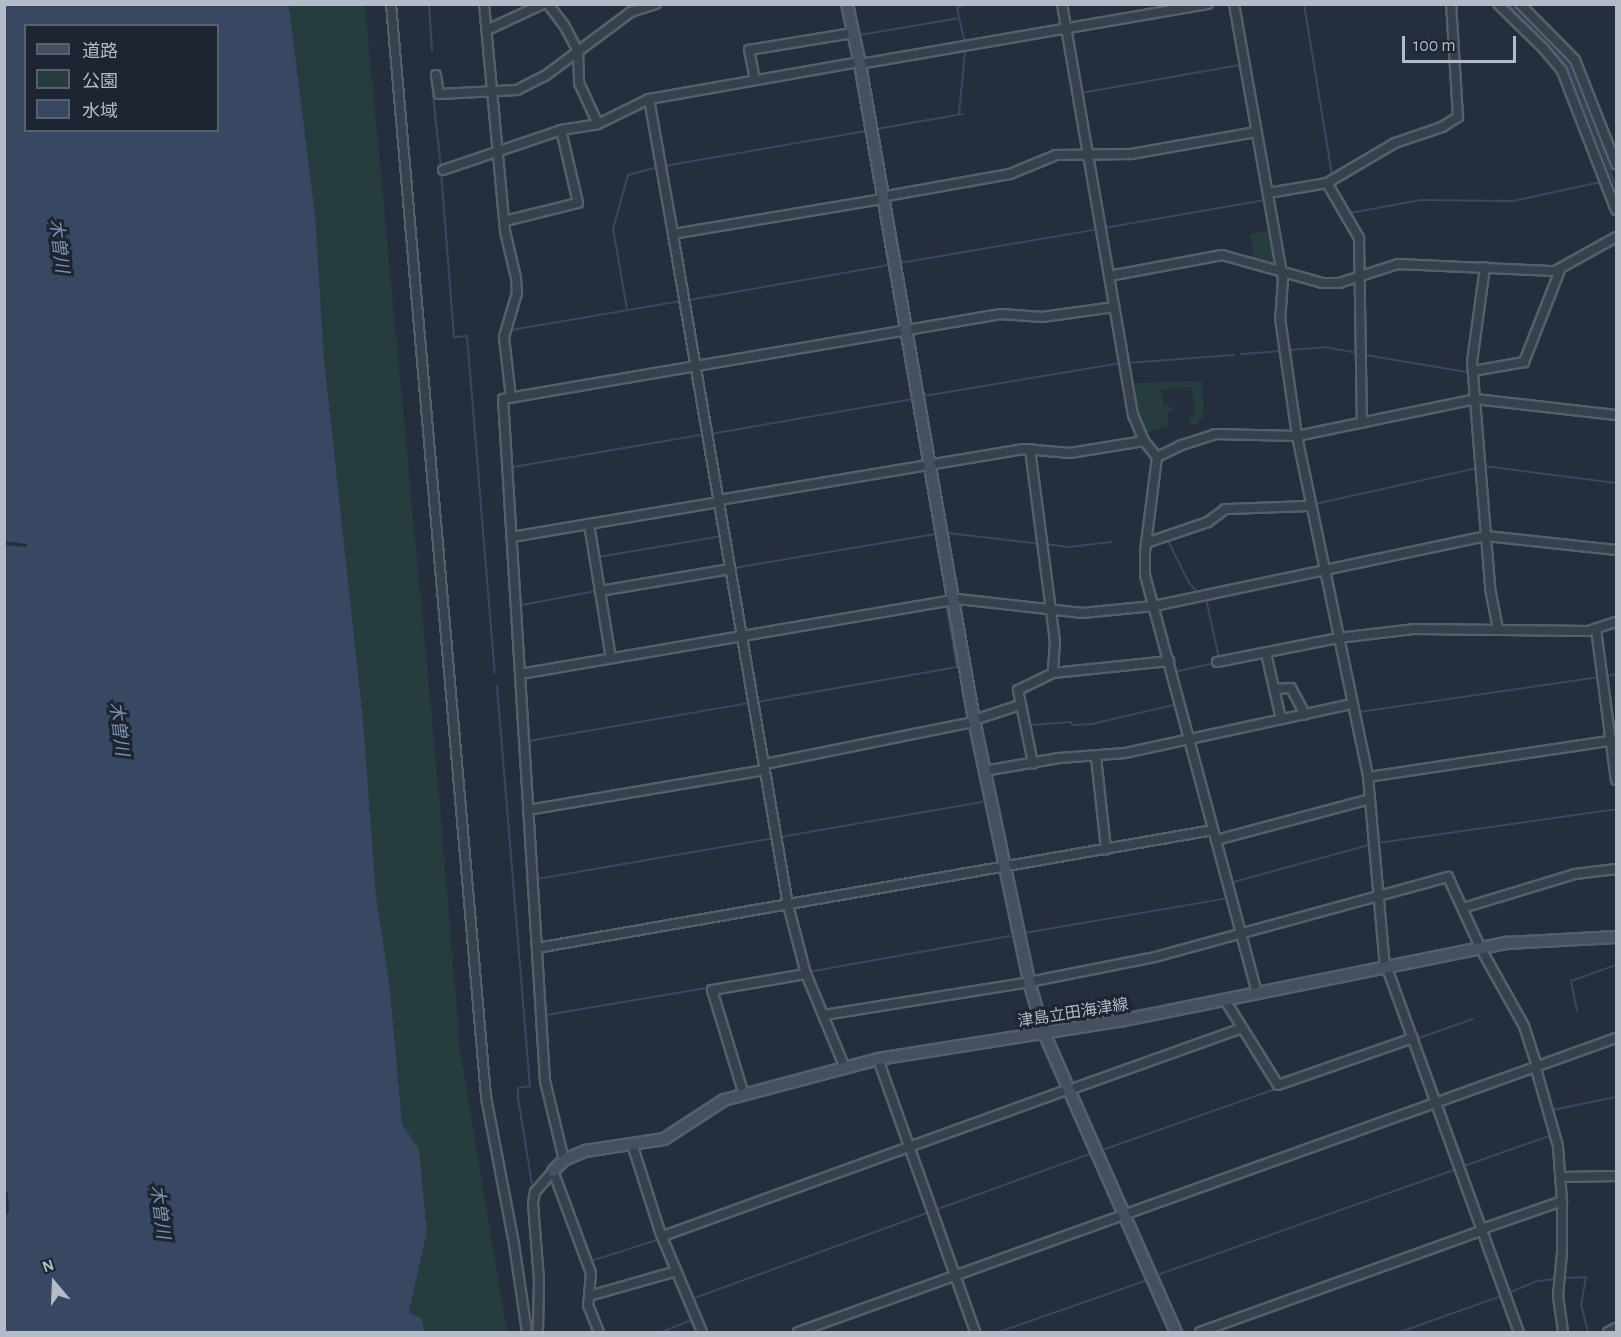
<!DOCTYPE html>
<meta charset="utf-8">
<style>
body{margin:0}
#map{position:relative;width:1621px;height:1337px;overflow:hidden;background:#242e3c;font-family:"Alegreya Sans","Noto Sans JP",sans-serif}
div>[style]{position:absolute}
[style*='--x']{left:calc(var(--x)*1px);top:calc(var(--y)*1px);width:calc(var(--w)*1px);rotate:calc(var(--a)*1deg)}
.green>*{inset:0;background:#273c3f}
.water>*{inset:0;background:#384863}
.stream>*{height:2px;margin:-1px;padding:0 1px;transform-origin:1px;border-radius:1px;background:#384863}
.roads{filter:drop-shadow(2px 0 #565e6b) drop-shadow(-2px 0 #565e6b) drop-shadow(0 2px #565e6b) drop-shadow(0 -2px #565e6b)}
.street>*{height:8px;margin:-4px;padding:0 4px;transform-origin:4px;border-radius:4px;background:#37404d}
.secondary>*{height:10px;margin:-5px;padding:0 5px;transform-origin:5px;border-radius:5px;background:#464f60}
span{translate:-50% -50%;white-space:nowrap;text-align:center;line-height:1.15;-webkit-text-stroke:6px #1d2532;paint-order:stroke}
.street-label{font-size:16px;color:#b3bbc8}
.water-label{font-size:18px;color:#7c90b0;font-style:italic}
.frame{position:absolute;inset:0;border:6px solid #b3bbc8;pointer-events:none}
.legend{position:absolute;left:24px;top:24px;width:195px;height:108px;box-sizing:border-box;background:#1d2532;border:2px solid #59616e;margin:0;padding:8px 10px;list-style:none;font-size:18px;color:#b3bbc8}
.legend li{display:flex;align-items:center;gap:12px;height:30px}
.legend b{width:30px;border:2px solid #59616e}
.north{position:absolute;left:24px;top:1253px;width:60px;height:60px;-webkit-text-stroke:4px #1d2532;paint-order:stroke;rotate:341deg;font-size:16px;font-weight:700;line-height:24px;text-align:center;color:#b3bbc8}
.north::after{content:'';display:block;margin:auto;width:21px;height:27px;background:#b3bbc8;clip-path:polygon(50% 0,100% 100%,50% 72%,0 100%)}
.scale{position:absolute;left:1402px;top:36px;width:114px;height:27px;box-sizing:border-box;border:3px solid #b3bbc8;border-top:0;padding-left:8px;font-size:18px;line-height:21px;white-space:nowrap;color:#b3bbc8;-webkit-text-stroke:4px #1d2532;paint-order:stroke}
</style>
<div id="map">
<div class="green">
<div style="clip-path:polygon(289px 5px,365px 5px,437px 772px,460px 1048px,507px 1332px,425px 1332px,422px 1319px,409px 1312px,427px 1232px,419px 1149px,402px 1124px,390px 989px,376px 896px,363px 719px,324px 358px,315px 214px)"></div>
<div style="clip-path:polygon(1271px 230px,1277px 267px,1254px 260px,1250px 234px)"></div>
<div style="clip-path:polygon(1202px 381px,1204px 417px,1199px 419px,1199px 424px,1191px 425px,1189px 420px,1195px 411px,1192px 387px,1161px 390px,1163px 403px,1175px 409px,1167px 414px,1170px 425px,1143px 434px,1135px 415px,1130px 383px)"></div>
</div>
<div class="water">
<div style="clip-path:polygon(evenodd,5px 4px,289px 5px,315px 214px,324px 358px,363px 719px,376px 896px,390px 989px,402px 1124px,419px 1149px,427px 1232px,409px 1312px,422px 1319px,425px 1332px,5px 1332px,4px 1220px,9px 1211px,8px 1194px,4px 1186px,4px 545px,27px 547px,27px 544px,4px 541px,5px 4px,26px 26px,218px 26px,218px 130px,26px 130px,26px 26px)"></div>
</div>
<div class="stream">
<div style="--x:429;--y:4;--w:47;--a:86.3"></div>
<div style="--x:841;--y:4;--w:28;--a:77"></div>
<div style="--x:1508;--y:4;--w:86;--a:45.5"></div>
<div style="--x:1568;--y:65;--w:130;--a:68.4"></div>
<div style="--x:1230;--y:9;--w:123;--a:79.7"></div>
<div style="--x:959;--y:18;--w:25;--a:76"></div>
<div style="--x:860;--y:35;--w:100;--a:-9.7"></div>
<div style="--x:959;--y:18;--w:11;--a:-100"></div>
<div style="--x:957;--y:7;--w:14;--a:-12"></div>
<div style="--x:979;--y:40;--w:84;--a:-10.2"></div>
<div style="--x:753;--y:54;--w:40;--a:-10"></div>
<div style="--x:855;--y:68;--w:128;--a:80.1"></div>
<div style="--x:431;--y:77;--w:92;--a:83.7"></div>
<div style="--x:1081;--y:93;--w:161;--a:-10"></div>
<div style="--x:959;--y:114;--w:62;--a:-84.5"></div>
<div style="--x:876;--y:129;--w:88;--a:-9.8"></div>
<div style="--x:526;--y:138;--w:32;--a:-20"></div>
<div style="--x:556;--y:127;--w:22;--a:-8"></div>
<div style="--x:664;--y:166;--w:205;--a:-9.8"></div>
<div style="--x:441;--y:172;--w:166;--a:85.5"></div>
<div style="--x:454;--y:337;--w:13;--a:-4"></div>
<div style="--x:467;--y:336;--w:338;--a:85.3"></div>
<div style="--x:1332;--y:184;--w:34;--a:58"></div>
<div style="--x:1350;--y:213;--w:72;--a:-10.4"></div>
<div style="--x:1421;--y:200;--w:92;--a:0.6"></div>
<div style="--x:1513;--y:201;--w:90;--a:-12.2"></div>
<div style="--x:1288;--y:186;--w:41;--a:-9.9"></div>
<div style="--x:1328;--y:179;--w:6;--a:-45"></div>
<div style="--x:1332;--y:175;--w:173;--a:-99.3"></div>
<div style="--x:879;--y:205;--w:114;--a:79.9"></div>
<div style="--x:1104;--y:228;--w:162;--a:-9.9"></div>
<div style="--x:1264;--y:200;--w:66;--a:-100.5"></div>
<div style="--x:505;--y:248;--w:35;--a:77"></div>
<div style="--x:513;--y:282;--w:23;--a:100"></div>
<div style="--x:900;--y:263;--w:201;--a:-9.7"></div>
<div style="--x:689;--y:300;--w:203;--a:-9.9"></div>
<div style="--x:627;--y:309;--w:81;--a:-99.9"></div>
<div style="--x:613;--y:229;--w:56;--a:-74.5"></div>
<div style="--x:628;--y:175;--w:30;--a:-15"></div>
<div style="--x:504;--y:325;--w:16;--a:-75"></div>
<div style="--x:511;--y:330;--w:171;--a:-9.7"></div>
<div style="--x:902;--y:337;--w:124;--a:80.2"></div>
<div style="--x:501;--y:339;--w:47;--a:83.9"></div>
<div style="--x:1291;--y:350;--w:33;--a:-5"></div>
<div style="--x:1324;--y:347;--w:35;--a:10"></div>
<div style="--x:1241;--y:354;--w:41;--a:-4.2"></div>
<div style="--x:1365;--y:355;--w:103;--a:9.5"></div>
<div style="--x:1127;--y:363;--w:107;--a:-4.3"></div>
<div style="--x:924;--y:396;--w:200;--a:-9.5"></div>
<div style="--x:710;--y:434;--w:206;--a:-9.8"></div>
<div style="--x:1483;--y:466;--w:134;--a:7.3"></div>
<div style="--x:513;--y:467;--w:190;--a:-9.7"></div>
<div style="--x:925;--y:474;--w:27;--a:80"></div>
<div style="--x:1315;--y:504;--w:167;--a:-12.5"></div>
<div style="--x:948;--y:533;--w:93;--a:6.8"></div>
<div style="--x:1167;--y:539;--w:49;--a:63.4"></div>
<div style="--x:1189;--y:583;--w:12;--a:48"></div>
<div style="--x:1197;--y:592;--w:7;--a:-8"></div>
<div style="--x:1044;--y:544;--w:25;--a:7"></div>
<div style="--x:1069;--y:547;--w:42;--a:-6.8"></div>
<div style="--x:598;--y:557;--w:126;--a:-9.6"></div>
<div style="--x:734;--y:568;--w:203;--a:-9.6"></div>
<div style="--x:1206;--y:599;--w:60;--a:77.6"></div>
<div style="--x:522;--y:605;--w:75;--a:-10.7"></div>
<div style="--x:1174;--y:672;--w:42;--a:-12.4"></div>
<div style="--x:1604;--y:676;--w:12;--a:-9"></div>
<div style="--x:497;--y:686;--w:401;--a:85.3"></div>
<div style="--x:530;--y:1086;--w:12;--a:171"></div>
<div style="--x:518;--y:1088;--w:10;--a:90"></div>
<div style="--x:518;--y:1098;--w:87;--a:80.8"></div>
<div style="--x:1356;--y:700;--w:12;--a:76"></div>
<div style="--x:1359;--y:712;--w:243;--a:-8.3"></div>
<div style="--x:757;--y:702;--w:203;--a:-9.9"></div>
<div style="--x:957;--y:667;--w:64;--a:-99.9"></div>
<div style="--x:1031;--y:725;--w:40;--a:-4.3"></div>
<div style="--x:1071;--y:722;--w:3;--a:72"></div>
<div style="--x:1072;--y:725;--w:20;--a:-3"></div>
<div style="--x:1092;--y:724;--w:87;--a:-13.2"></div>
<div style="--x:529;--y:741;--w:224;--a:-9.8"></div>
<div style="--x:780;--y:837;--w:205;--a:-9.8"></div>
<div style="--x:1378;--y:843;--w:240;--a:-8.1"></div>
<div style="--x:537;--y:879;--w:241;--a:-9.8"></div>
<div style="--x:1230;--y:883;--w:144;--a:-15.3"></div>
<div style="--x:1435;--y:884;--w:12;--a:-14"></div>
<div style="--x:1024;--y:933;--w:207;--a:-9.7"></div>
<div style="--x:808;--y:972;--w:205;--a:-10.1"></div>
<div style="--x:1577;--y:1011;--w:31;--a:-101"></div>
<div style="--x:1571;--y:981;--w:48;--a:-19.6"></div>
<div style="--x:546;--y:1015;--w:167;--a:-9.6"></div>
<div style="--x:828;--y:1018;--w:18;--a:-9"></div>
<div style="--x:1419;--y:1038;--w:57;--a:-19.4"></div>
<div style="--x:1418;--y:1039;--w:64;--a:69.9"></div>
<div style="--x:550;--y:1080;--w:36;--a:79"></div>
<div style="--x:804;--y:1085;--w:75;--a:-14.6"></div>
<div style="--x:1443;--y:1105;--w:65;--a:71"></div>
<div style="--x:1464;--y:1166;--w:90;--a:-19.4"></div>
<div style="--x:1552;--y:1113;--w:3;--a:-90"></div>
<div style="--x:1552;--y:1110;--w:65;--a:-11.5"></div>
<div style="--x:1105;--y:1149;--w:183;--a:-19.4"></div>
<div style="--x:935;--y:1210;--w:165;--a:-19.9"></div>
<div style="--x:591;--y:1261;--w:72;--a:-17.7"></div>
<div style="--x:1160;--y:1274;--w:314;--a:-19.5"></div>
<div style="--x:1563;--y:1278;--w:23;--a:-2"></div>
<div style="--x:1586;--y:1277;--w:27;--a:100"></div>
<div style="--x:1581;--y:1304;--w:29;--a:76"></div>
<div style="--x:1511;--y:1292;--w:28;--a:-23"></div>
<div style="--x:1537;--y:1281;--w:19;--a:-6"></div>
<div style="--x:692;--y:1299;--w:253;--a:-20.1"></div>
<div style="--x:662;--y:1332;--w:31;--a:-22"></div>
<div style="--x:691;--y:1320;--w:20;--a:-108"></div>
<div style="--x:999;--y:1332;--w:155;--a:-19.3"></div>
<div style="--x:1400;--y:1332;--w:107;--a:-19.6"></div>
</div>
<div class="roads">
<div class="street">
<div style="--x:391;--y:4;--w:1097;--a:85.03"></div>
<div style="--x:486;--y:1097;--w:150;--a:79.2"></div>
<div style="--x:514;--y:1244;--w:89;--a:81.6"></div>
<div style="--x:484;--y:4;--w:228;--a:84.7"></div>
<div style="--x:505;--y:231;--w:48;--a:76.8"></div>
<div style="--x:516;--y:278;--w:15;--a:86"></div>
<div style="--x:517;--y:293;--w:46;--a:106.5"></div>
<div style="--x:504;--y:337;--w:61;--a:83.5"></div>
<div style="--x:548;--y:4;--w:26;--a:53"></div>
<div style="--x:564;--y:25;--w:30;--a:62"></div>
<div style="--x:578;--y:51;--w:32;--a:88"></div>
<div style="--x:579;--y:83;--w:45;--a:65.1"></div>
<div style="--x:1062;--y:4;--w:417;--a:80.2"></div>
<div style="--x:1133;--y:415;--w:28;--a:67"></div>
<div style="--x:1144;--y:441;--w:21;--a:51"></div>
<div style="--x:1157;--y:457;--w:96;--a:97.2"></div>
<div style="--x:1145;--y:552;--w:23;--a:90"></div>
<div style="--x:1145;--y:575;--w:434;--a:75"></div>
<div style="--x:1234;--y:4;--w:279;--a:79.9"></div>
<div style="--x:1283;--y:279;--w:39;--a:94"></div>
<div style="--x:1280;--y:318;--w:119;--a:81.8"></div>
<div style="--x:1297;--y:436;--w:348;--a:78.2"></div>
<div style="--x:1368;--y:777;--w:192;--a:84.9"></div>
<div style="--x:1498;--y:4;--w:63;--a:44.4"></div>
<div style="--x:1543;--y:48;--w:30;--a:50"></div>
<div style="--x:1562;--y:71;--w:149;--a:68.8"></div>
<div style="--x:1520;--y:4;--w:78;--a:45.5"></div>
<div style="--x:1575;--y:60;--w:112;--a:68.5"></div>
<div style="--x:487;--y:30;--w:62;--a:-24.9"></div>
<div style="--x:860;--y:64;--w:353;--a:-9.8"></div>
<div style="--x:436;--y:75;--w:19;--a:81"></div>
<div style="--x:439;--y:94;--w:78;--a:-2.9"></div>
<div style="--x:517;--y:90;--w:31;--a:-27"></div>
<div style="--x:545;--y:76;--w:107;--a:-36.7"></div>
<div style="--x:631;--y:12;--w:26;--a:-18"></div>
<div style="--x:755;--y:80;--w:31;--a:-101"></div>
<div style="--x:749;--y:50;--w:105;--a:-9.3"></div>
<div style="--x:649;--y:99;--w:137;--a:79.9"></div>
<div style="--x:443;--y:170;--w:125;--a:-18.7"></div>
<div style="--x:1327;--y:183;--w:64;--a:59.8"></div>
<div style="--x:1359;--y:238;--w:185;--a:89.1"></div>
<div style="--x:1268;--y:193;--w:60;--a:-9.6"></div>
<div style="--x:1327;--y:183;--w:79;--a:-30.5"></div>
<div style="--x:1395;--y:143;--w:50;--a:-18.8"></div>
<div style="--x:1442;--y:127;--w:19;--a:-32"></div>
<div style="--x:1458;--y:117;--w:113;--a:-93.5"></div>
<div style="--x:881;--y:197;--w:131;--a:-10.1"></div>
<div style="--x:1010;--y:174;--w:50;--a:-22.4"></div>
<div style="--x:1056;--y:155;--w:75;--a:-0.8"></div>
<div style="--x:1131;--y:154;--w:127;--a:-10"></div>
<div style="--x:505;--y:221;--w:75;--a:-13.9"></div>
<div style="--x:578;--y:203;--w:75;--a:-103.1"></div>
<div style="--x:561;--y:130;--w:37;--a:-9"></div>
<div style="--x:598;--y:124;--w:57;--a:-26.1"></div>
<div style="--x:649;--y:99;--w:213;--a:-10"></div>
<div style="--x:1485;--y:267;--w:96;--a:97.8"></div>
<div style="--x:1472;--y:362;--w:227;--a:85.4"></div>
<div style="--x:1490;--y:588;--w:42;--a:79"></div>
<div style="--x:1109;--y:276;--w:115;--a:-10.5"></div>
<div style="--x:1222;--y:255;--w:104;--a:15.6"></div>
<div style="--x:1322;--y:283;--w:17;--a:0"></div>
<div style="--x:1339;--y:283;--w:62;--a:-17.9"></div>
<div style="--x:1398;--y:264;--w:157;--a:2.6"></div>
<div style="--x:1555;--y:271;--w:70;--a:-29.1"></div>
<div style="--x:1473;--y:371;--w:52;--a:-10"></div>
<div style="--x:1524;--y:362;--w:99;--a:-68.6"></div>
<div style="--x:1030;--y:449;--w:194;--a:82.6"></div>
<div style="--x:1055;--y:641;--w:32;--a:94"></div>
<div style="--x:1053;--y:673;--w:39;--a:154"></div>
<div style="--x:1018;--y:690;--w:75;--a:78.4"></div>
<div style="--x:1157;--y:457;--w:28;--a:-26"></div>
<div style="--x:1182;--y:445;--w:35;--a:-18"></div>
<div style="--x:1215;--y:434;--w:82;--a:1.4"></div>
<div style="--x:1297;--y:436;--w:182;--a:-11.7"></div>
<div style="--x:1475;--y:399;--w:142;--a:6.5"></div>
<div style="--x:719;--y:500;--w:309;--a:-9.5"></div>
<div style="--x:1024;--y:449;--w:46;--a:5"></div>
<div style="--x:1070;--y:453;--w:75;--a:-9.2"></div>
<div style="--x:589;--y:524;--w:136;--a:80.7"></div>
<div style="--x:512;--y:537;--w:210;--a:-9.6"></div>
<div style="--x:1146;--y:543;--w:65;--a:-18.7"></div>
<div style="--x:1208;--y:522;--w:21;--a:-37"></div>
<div style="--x:1225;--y:509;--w:86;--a:-2"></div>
<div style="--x:600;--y:591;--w:132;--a:-9.6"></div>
<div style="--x:1596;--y:629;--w:152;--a:82.5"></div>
<div style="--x:1266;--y:653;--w:68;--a:77.2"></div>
<div style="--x:1217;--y:662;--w:123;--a:-11.2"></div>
<div style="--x:1338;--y:638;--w:78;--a:-6.7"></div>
<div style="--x:1415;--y:629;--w:173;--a:0.7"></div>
<div style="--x:1588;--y:631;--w:29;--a:-18"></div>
<div style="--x:1053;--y:673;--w:117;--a:-5.9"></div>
<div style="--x:520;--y:674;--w:444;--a:-9.7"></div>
<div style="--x:958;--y:599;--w:125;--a:6.4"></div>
<div style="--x:1082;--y:613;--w:72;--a:-5.6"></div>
<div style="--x:1154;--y:606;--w:339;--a:-11.9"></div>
<div style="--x:1486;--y:536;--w:131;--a:6.1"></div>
<div style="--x:1274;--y:689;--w:17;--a:-3"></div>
<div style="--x:1291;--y:688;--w:30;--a:62"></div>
<div style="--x:974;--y:720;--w:48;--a:-18.1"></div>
<div style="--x:1096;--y:757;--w:93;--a:83.8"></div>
<div style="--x:765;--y:764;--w:213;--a:-11.4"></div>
<div style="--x:984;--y:771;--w:76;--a:-9.8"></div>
<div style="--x:1059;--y:758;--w:66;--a:-4.3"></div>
<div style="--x:1125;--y:753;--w:232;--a:-12.2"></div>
<div style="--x:1368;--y:777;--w:251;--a:-8.5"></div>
<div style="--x:528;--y:810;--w:239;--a:-9.6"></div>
<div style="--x:1216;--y:840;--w:159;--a:-14.9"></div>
<div style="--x:1463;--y:908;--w:117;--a:-16.9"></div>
<div style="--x:1575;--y:874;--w:41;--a:-7"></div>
<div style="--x:537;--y:948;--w:686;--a:-9.9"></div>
<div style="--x:1387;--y:968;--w:387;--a:70.1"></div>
<div style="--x:1225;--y:1000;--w:100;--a:58.1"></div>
<div style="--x:1278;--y:1085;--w:143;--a:-19.2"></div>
<div style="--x:824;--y:1015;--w:208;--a:-9.1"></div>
<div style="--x:1029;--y:982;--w:128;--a:-11.2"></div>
<div style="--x:1155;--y:957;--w:304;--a:-15.3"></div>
<div style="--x:1448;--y:877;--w:79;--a:65.4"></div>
<div style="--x:1481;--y:949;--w:88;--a:60.8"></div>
<div style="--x:1524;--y:1026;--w:42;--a:72"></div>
<div style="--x:878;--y:1059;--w:290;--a:70.4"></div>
<div style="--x:845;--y:1068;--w:102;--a:-112.5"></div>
<div style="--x:806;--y:974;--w:71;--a:-104.6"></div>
<div style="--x:788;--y:905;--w:681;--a:-99.73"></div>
<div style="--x:673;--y:234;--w:212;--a:-9.5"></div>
<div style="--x:1069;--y:1090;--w:184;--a:-19.7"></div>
<div style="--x:744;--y:1095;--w:110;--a:-106.9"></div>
<div style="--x:712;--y:990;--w:95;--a:-9.7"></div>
<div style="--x:632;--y:1144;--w:92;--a:72.3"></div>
<div style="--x:660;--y:1232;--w:108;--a:67.2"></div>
<div style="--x:564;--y:1160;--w:81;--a:-103.5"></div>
<div style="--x:545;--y:1081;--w:683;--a:-93.52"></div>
<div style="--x:503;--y:399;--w:505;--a:-9.69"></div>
<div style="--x:1001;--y:314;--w:41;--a:4.2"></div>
<div style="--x:1042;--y:317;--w:73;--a:-7.9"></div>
<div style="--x:1561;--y:1177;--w:55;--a:-1"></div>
<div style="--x:1562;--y:1201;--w:51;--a:90"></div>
<div style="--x:1562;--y:1252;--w:44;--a:95.2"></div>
<div style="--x:1558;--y:1296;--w:36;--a:82"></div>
<div style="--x:1482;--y:1229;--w:85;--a:-19.3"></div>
<div style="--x:1562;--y:1201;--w:55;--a:-94.2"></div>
<div style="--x:1558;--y:1146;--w:80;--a:-105.9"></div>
<div style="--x:663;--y:1236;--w:432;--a:-19.9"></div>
<div style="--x:589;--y:1296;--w:91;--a:-15.9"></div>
<div style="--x:538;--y:1332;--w:52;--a:-88.9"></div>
<div style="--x:539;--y:1280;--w:77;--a:-94.5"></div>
<div style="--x:533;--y:1203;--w:11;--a:-80"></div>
<div style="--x:535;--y:1192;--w:28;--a:-49"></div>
<div style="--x:553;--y:1171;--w:109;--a:69.6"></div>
<div style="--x:591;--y:1273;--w:32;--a:95"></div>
<div style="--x:588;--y:1305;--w:29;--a:68"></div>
<div style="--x:798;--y:1332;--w:869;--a:-19.77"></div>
<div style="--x:1200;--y:1332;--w:301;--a:-19.8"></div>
<div style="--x:1608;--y:1332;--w:9;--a:-27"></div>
</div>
<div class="secondary">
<div style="--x:847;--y:4;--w:61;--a:77.8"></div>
<div style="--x:860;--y:64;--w:666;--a:80.14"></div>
<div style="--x:974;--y:720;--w:268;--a:78.1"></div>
<div style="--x:1029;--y:982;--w:53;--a:73.6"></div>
<div style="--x:1044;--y:1033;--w:327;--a:66.2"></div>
<div style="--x:553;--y:1171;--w:16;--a:-45"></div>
<div style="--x:564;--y:1160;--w:23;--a:-23"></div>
<div style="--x:585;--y:1151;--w:80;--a:-8.6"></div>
<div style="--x:664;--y:1139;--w:72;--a:-33"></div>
<div style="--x:724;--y:1100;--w:159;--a:-14.9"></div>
<div style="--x:878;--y:1059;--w:249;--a:-9"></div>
<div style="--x:1124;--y:1020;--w:391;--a:-11.4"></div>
<div style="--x:1507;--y:943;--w:109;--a:-3.2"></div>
</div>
</div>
<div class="street-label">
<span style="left:1073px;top:1013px;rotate:-9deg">津島立田海津線</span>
</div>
<div class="water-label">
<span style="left:58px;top:246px;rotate:83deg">木曽川</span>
<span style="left:118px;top:729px;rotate:83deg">木曽川</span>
<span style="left:159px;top:1212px;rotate:83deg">木曽川</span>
</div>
<div class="frame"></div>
<ul class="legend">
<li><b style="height:8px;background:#464f60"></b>道路</li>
<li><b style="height:16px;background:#273c3f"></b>公園</li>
<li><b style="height:16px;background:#384863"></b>水域</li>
</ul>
<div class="north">N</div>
<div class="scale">100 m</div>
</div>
